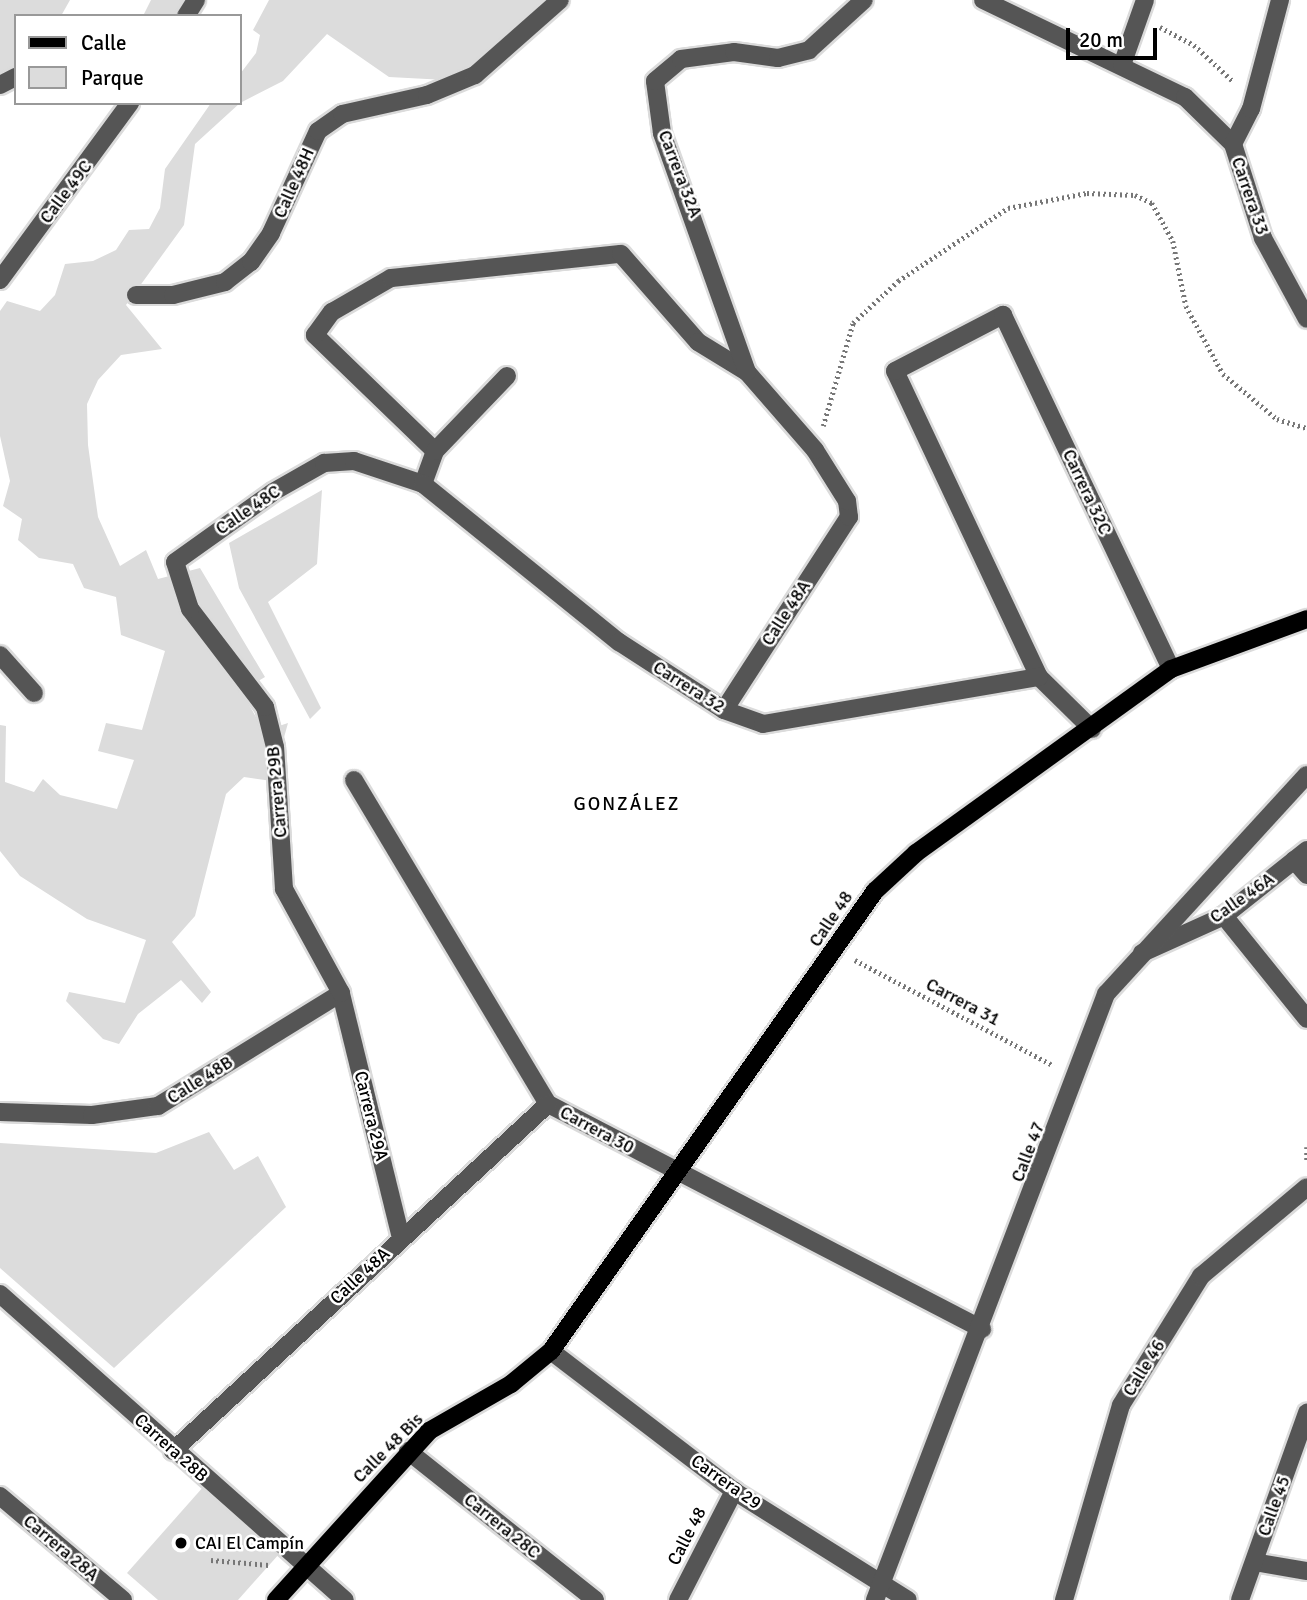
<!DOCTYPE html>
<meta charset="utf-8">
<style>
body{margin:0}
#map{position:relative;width:1307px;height:1600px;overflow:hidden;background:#fff;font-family:Signika,sans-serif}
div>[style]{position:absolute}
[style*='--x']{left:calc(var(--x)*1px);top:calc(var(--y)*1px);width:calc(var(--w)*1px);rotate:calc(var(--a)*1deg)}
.green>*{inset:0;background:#dcdcdc}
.path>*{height:4.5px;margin-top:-2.25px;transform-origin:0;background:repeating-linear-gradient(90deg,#777 0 2px,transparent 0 5.5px)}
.roads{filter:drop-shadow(2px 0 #dbdbdb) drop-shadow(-2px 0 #dbdbdb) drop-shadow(0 2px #dbdbdb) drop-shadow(0 -2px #dbdbdb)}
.minor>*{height:18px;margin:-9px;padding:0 9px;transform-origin:9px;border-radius:9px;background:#555}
.major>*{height:18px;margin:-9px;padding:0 9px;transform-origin:9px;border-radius:9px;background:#000}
.dots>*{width:19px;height:19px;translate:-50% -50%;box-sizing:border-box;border:4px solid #fff;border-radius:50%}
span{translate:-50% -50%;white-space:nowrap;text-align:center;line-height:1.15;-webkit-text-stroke:5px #fff;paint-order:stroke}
.street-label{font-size:18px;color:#000}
.poi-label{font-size:18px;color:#000}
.left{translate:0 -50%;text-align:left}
.neighbourhood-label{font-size:19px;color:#000;letter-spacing:2px}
.legend{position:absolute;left:14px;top:14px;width:228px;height:91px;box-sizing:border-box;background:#fff;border:2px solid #999;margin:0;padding:9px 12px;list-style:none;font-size:21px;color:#000}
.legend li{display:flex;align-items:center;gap:14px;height:35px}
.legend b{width:35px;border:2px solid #999}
.scale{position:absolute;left:1066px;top:28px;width:91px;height:32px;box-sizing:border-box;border:4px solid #000;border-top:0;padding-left:9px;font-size:21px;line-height:24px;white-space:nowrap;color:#000;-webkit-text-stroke:5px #fff;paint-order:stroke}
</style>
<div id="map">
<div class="green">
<div style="clip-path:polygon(0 0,70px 0,61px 16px,16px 16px,16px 79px,0 76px)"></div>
<div style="clip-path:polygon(151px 0,198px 0,188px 16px,143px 16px)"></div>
<div style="clip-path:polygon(269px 0,546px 0,468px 72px,446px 80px,389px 77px,327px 34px,283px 81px,240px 103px,240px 74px,256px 53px,260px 35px,253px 30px)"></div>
<div style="clip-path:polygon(211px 103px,240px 103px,195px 144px,184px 225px,126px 305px,162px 349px,121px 355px,98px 380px,87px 404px,88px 445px,98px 517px,120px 566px,146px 550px,158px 579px,200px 568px,265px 677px,241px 691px,264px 731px,288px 723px,272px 781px,244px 777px,226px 794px,195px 916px,172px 942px,211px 992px,202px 1003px,181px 980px,138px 1014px,119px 1044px,103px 1039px,66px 1001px,69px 992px,125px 1003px,146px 940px,87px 919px,20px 876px,0 851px,0 725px,6px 726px,5px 782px,34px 792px,43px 779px,60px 795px,117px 809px,134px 760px,98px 751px,106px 723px,142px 730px,165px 651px,121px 635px,116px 597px,84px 588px,73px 564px,39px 558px,18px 540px,22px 519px,3px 506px,10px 481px,0 436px,0 311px,7px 301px,40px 311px,55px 295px,65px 264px,93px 261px,116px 250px,129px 230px,149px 229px,160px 208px,165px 169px)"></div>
<div style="clip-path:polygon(322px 490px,317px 564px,268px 602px,321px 708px,310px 719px,239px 588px,229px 543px)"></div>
<div style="clip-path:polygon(209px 1132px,234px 1170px,258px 1156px,286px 1207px,114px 1368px,0 1268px,0 1143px,156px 1153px)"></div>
<div style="clip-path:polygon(204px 1486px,280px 1553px,238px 1600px,158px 1600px,127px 1573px)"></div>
</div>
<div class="path">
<div style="--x:1160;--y:27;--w:38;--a:28"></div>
<div style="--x:1194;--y:45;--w:54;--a:42.8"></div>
<div style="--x:823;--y:426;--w:107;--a:-73.8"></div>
<div style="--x:853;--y:323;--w:62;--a:-43"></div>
<div style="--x:898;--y:281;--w:132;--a:-33.6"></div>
<div style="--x:1008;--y:208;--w:80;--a:-10.8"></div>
<div style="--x:1087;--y:193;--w:48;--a:2.4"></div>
<div style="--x:1135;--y:195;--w:19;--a:25"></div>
<div style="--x:1152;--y:203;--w:43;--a:61.1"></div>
<div style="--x:1173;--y:241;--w:66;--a:78.7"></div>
<div style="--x:1186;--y:306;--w:77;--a:61.4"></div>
<div style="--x:1223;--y:374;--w:70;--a:39.8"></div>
<div style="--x:1277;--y:419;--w:31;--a:17"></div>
<div style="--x:855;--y:960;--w:225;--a:28"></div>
<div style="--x:1307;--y:1147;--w:15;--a:90"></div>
<div style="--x:211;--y:1560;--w:58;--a:4.9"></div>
</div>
<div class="roads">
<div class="minor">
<div style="--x:983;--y:0;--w:224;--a:25.7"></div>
<div style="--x:1185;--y:97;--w:67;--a:44.4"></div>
<div style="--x:1233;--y:144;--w:99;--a:72.3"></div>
<div style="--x:1263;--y:238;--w:92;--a:61.5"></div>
<div style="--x:186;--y:16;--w:19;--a:-58"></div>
<div style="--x:1122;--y:65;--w:69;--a:-70.5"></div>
<div style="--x:0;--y:85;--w:18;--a:-27"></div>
<div style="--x:1233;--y:144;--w:39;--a:-63"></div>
<div style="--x:1251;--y:109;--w:113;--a:-75.1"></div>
<div style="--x:0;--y:280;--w:220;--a:-53.7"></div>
<div style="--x:136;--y:295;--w:37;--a:0"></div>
<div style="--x:173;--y:295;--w:54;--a:-14"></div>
<div style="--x:225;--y:282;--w:33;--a:-38"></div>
<div style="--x:251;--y:262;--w:35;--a:-55"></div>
<div style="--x:271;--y:233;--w:112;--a:-65.3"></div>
<div style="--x:318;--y:131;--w:29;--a:-35"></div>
<div style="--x:342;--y:114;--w:87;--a:-12.6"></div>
<div style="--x:427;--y:95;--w:52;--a:-22.6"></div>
<div style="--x:475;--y:75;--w:113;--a:-41.4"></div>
<div style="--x:435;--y:451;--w:167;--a:-136"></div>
<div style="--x:315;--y:335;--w:29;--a:-54"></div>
<div style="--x:332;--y:312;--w:68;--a:-30"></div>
<div style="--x:391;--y:278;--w:231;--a:-6"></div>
<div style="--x:621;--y:254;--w:117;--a:48.8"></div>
<div style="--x:698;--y:342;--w:57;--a:31.5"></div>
<div style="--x:423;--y:484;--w:35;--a:-70"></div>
<div style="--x:435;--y:451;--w:104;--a:-46.2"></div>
<div style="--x:0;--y:655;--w:51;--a:48.2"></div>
<div style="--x:724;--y:710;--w:230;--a:-57.1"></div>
<div style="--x:849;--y:517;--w:16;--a:-97"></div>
<div style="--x:847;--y:501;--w:60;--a:-122.1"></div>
<div style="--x:815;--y:450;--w:103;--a:-131.1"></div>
<div style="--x:747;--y:372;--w:254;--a:-109.6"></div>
<div style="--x:662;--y:133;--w:52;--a:-97.7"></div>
<div style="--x:655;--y:81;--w:34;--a:-40"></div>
<div style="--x:681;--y:59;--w:53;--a:-7.5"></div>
<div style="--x:734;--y:52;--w:44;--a:7.8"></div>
<div style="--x:778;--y:58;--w:32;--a:-14"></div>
<div style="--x:809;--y:50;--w:74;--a:-42.3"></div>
<div style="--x:1092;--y:729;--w:74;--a:-135.5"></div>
<div style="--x:1039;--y:677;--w:338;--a:-115.2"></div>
<div style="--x:895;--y:371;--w:122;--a:-27.4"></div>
<div style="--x:1003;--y:315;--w:392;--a:64.6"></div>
<div style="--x:354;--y:780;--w:378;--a:59.1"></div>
<div style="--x:548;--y:1104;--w:489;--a:27.4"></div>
<div style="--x:1294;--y:860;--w:20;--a:49"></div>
<div style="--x:1224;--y:916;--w:132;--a:51.1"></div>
<div style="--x:1142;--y:953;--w:90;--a:-24.3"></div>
<div style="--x:1224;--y:916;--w:106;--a:-38.5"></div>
<div style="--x:0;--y:1112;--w:92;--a:1.9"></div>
<div style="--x:92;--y:1115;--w:67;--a:-7.8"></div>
<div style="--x:158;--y:1106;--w:215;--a:-31.7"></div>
<div style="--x:401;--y:1238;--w:252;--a:-103.8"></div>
<div style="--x:341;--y:993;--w:119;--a:-118.7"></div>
<div style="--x:284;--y:889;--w:142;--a:-93.6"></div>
<div style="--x:275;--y:747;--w:41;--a:-104"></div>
<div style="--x:265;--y:707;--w:123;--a:-127.4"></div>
<div style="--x:190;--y:609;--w:49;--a:-107.7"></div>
<div style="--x:175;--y:562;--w:120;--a:-35.5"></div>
<div style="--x:273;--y:492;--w:59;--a:-29.6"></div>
<div style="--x:324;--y:463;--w:30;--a:-4"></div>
<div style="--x:354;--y:461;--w:73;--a:18.4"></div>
<div style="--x:423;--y:484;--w:252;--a:38.9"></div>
<div style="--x:619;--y:642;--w:125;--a:32.9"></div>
<div style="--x:724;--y:710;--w:41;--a:19.7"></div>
<div style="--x:763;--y:724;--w:280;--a:-9.7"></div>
<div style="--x:0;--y:1294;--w:461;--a:41.6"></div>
<div style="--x:551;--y:1351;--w:230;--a:37.4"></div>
<div style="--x:734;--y:1491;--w:205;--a:32.1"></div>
<div style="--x:173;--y:1451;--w:511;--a:-42.78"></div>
<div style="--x:408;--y:1451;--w:239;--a:38.5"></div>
<div style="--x:0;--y:1496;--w:161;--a:40.2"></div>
<div style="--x:1254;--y:1562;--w:54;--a:9.6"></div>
<div style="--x:678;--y:1600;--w:123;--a:-62.8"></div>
<div style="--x:875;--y:1600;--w:649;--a:-69.13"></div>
<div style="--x:1106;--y:994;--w:297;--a:-47.5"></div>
<div style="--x:1064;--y:1600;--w:203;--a:-73.7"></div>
<div style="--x:1121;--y:1405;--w:152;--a:-58.2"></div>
<div style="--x:1201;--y:1276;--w:138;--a:-40"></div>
<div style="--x:1240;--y:1600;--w:199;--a:-70.3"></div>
</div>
<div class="major">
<div style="--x:276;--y:1600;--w:228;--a:-47.8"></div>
<div style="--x:429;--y:1431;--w:95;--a:-29.8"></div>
<div style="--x:511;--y:1384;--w:52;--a:-39.5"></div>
<div style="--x:551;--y:1351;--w:563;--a:-54.84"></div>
<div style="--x:875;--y:891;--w:56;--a:-42.8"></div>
<div style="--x:916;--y:853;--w:314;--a:-35.8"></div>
<div style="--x:1171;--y:669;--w:145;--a:-20.2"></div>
</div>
</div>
<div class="dots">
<div style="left:181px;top:1543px;background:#000"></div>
</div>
<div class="street-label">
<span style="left:680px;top:174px;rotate:69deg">Carrera 32A</span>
<span style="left:294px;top:183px;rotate:-66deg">Calle 48H</span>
<span style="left:66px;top:192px;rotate:-53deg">Calle 49C</span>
<span style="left:1250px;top:196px;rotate:71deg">Carrera 33</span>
<span style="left:1087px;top:492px;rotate:65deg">Carrera 32C</span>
<span style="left:248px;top:510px;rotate:-34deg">Calle 48C</span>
<span style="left:786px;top:613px;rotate:-57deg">Calle 48A</span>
<span style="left:689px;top:687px;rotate:32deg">Carrera 32</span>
<span style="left:277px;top:792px;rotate:-95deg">Carrera 29B</span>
<span style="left:1242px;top:898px;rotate:-35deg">Calle 46A</span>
<span style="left:831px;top:919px;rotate:-56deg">Calle 48</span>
<span style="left:963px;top:1002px;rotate:28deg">Carrera 31</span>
<span style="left:200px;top:1080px;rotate:-32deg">Calle 48B</span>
<span style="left:371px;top:1116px;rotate:76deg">Carrera 29A</span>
<span style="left:597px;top:1130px;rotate:28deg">Carrera 30</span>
<span style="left:1028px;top:1152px;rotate:-69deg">Calle 47</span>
<span style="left:360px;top:1276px;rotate:-43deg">Calle 48A</span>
<span style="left:1144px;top:1368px;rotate:-58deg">Calle 46</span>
<span style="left:171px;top:1448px;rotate:42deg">Carrera 28B</span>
<span style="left:388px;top:1448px;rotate:-45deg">Calle 48 Bis</span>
<span style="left:726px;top:1482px;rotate:35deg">Carrera 29</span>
<span style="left:1274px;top:1506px;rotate:-70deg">Calle 45</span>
<span style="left:502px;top:1526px;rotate:39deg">Carrera 28C</span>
<span style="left:687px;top:1536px;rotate:-63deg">Calle 48</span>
<span style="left:61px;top:1548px;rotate:40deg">Carrera 28A</span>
</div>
<div class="poi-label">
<span class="left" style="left:195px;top:1543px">CAI El Campín</span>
</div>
<div class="neighbourhood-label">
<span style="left:627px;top:805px">GONZÁLEZ</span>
</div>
<ul class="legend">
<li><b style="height:9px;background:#000"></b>Calle</li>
<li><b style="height:19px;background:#dcdcdc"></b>Parque</li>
</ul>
<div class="scale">20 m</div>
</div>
